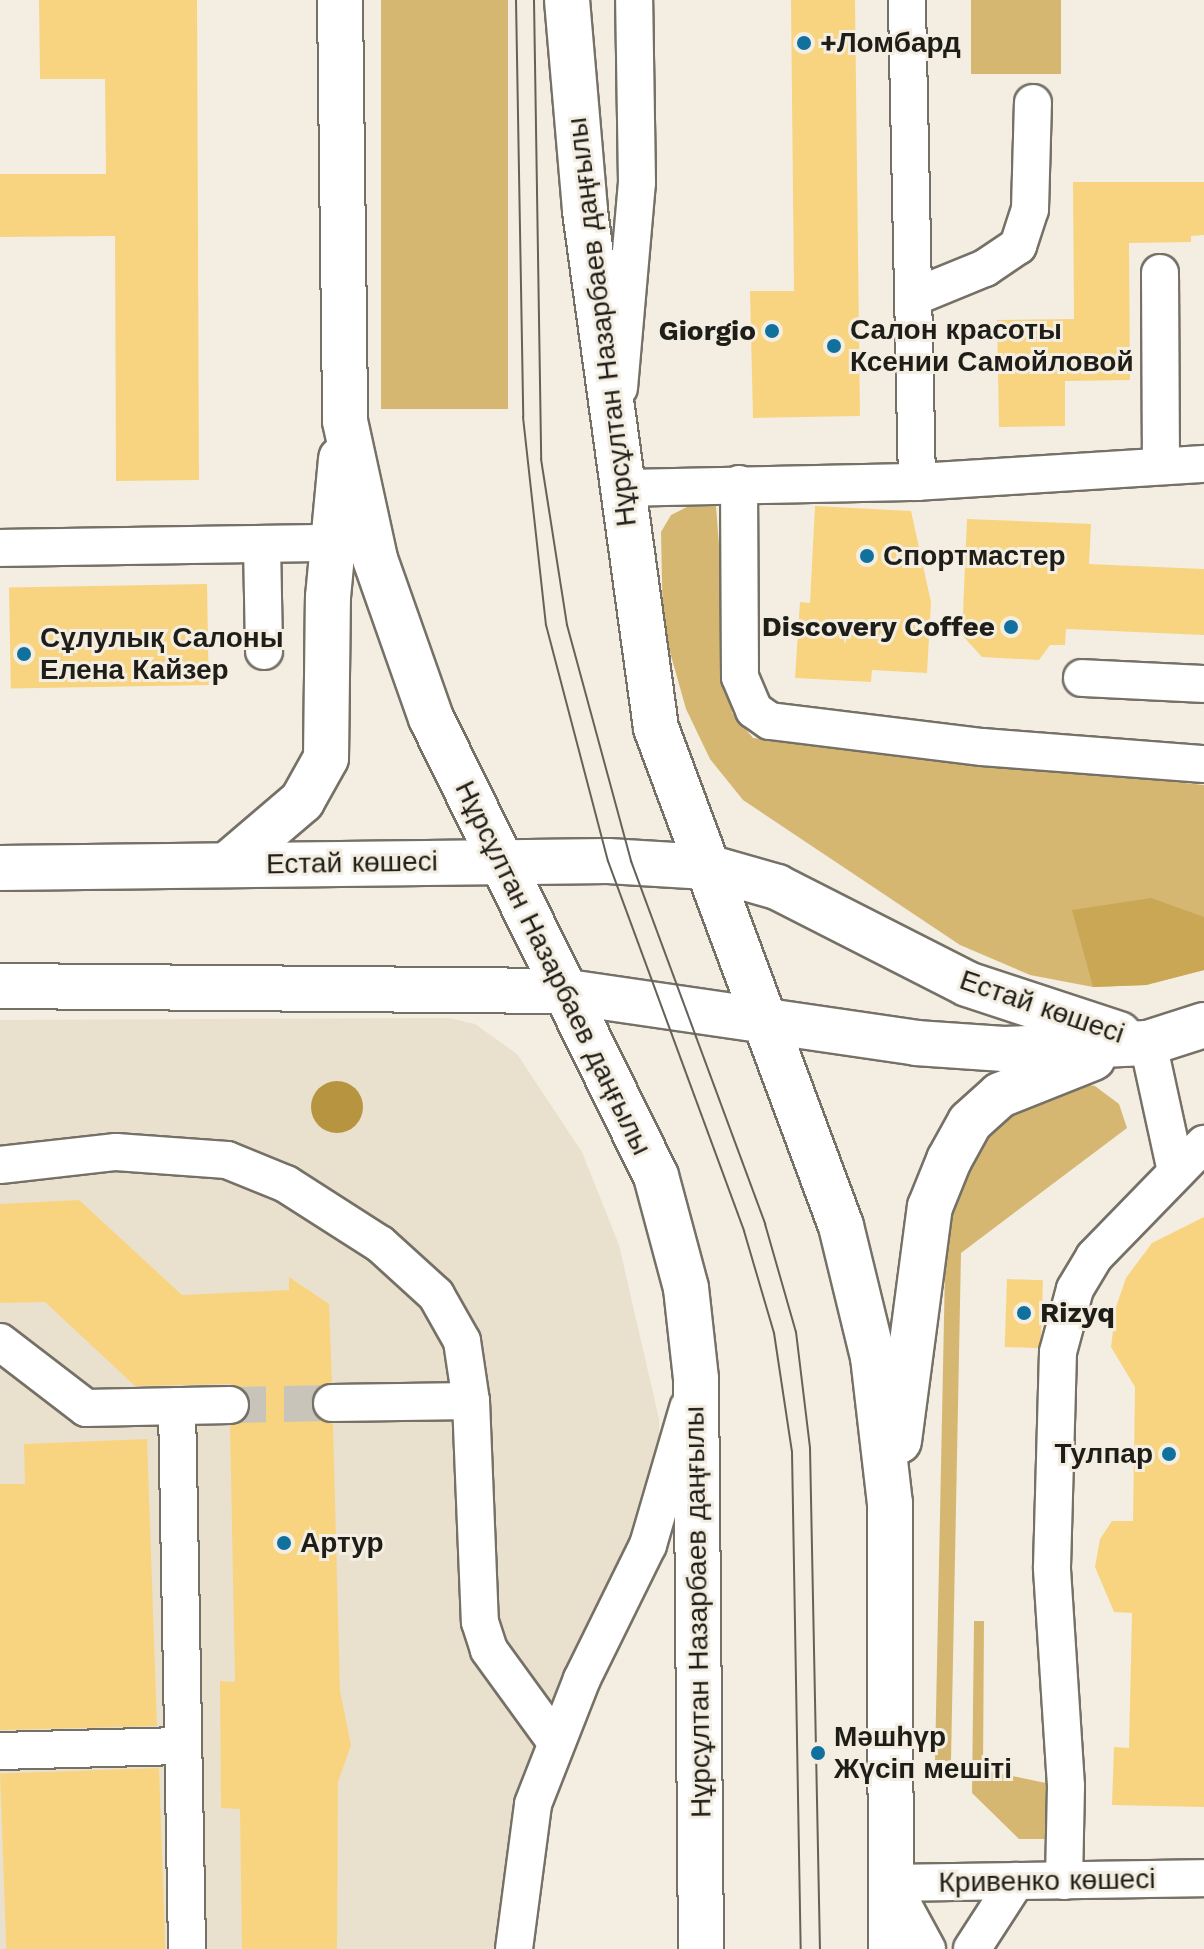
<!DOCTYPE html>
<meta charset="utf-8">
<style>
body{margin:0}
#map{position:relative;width:1204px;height:1949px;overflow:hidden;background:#f3eee1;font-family:"Work Sans",sans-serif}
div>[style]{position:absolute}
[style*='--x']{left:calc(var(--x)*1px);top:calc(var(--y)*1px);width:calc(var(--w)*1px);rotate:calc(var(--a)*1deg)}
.built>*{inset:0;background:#e9e1ce}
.green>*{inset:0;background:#d6b771;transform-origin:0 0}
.forest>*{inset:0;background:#caa754}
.water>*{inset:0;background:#b69440}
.round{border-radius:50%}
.building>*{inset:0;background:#f8d480;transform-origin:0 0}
.minor-tunnel>*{height:36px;margin-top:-18px;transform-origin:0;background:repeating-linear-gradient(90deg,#c9c4b9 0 36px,transparent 0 54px)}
.roads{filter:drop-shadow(2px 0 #767167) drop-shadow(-2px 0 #767167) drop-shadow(0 2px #767167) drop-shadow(0 -2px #767167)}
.minor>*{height:36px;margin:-18px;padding:0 18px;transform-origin:18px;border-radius:18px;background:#fff}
.major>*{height:44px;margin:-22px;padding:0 22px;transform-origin:22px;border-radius:22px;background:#fff}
.tram>*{height:2px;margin:-1px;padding:0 1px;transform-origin:1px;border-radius:1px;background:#646159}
.dots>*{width:22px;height:22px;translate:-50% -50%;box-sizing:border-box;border:4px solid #f3eee1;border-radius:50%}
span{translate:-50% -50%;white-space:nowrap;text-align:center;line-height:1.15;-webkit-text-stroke:6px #f3eee1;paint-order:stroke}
.poi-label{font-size:28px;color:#1f1d18;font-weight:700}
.left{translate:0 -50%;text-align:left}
.right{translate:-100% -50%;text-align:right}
.street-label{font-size:28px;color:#1f1d18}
</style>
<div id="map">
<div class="built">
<div style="clip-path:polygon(449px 1018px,475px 1024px,517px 1054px,582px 1152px,619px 1245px,659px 1419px,660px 1461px,640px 1540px,504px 1949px,0 1949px,0 1020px)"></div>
</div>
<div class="green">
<div style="left:381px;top:0;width:127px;height:409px"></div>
<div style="left:971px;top:0;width:90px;height:74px"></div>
<div style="clip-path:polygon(716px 506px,732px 713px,753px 738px,1204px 785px,1204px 970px,1146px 985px,1093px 987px,1030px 975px,960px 945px,743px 800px,710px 759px,686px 709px,663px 627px,661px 532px,671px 515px,687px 507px)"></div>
<div style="clip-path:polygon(1076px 1083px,1095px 1086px,1119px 1104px,1127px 1128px,961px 1253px,951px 1761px,935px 1761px,946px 1220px,959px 1174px,993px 1121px)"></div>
<div style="clip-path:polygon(974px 1621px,984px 1621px,983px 1770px,1046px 1783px,1054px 1796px,1053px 1839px,1019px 1839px,972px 1793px)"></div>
</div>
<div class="forest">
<div style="clip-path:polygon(1151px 898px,1204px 917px,1204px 970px,1146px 985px,1093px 987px,1072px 910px)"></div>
</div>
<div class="water">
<div class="round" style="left:311px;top:1081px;width:52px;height:52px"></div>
</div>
<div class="building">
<div style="clip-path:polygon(39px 0,197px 0,199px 480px,116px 481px,115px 236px,0 237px,0 174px,106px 174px,105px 79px,40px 79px)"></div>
<div style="clip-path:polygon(791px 0,855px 0,860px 416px,753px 418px,750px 291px,794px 291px)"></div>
<div style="clip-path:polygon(1073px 182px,1204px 182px,1204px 235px,1191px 236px,1191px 242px,1129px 243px,1130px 380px,1065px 381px,1065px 426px,999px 427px,997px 320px,1074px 319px)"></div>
<div style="clip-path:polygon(815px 506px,911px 511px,931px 602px,927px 673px,872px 670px,871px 682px,795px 678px,800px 602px,810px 603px)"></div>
<div style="clip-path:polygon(967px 519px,1091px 524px,1089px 564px,1204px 569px,1204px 635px,1066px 629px,1065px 645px,1050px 645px,1039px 660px,982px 657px,962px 635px)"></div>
<div style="left:207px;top:584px;width:101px;height:198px;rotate:89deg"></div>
<div style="clip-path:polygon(79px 1200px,182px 1295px,289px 1290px,289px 1277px,329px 1304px,332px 1382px,321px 1385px,311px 1403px,314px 1414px,333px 1424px,340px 1691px,351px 1745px,338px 1782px,337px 1949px,242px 1949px,240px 1809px,221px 1808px,220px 1681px,235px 1682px,230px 1426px,248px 1416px,248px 1395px,230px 1384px,135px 1386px,45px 1302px,0 1303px,0 1204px)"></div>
<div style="clip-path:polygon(1204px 1217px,1204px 1807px,1112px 1805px,1114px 1747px,1129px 1748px,1132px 1613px,1114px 1612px,1095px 1567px,1100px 1539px,1112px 1521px,1133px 1521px,1135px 1387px,1111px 1347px,1116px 1307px,1126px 1278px,1152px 1243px)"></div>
<div style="left:1007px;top:1279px;width:36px;height:68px;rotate:2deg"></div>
<div style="clip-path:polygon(147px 1439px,157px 1726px,0 1730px,0 1484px,25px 1484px,24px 1444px)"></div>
<div style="left:159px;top:1768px;width:181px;height:159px;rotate:88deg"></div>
</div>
<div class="minor-tunnel">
<div style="--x:230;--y:1405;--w:102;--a:-1.1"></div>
</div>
<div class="roads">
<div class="minor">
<div style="--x:1160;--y:273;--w:190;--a:89.7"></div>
<div style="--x:914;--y:297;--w:77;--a:-22.2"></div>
<div style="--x:985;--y:268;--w:40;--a:-34"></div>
<div style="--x:1018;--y:246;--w:39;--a:-72"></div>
<div style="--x:1030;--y:209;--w:106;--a:-88.4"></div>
<div style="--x:619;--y:388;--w:206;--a:-85"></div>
<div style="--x:637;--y:183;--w:183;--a:-90.9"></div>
<div style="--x:917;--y:482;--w:288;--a:-3.6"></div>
<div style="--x:739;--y:484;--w:193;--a:89.7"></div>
<div style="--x:740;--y:677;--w:36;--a:67"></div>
<div style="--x:754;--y:710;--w:19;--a:35"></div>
<div style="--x:770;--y:721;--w:214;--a:7"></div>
<div style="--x:982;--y:747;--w:223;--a:4.4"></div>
<div style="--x:622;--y:488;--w:295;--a:-1.2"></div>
<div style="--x:917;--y:482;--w:482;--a:-91.2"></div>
<div style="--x:262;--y:544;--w:107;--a:88.9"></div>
<div style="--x:0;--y:548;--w:333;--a:-0.9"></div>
<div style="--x:1082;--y:678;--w:122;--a:2.8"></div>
<div style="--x:1148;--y:1043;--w:127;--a:77.7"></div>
<div style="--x:0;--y:1165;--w:117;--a:-6.4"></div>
<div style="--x:116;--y:1152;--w:111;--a:4.1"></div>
<div style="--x:227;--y:1160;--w:64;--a:22.1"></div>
<div style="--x:286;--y:1184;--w:112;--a:32.6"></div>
<div style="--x:380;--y:1244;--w:76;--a:42.3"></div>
<div style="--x:436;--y:1295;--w:53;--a:60.5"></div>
<div style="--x:462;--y:1341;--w:61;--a:81.5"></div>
<div style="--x:471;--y:1401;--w:221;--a:87.7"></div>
<div style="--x:480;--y:1622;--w:29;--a:72"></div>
<div style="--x:489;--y:1650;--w:112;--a:54"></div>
<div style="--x:0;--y:1342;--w:108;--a:37.5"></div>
<div style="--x:86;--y:1408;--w:144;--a:-1.2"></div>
<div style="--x:332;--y:1403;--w:139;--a:-0.8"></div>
<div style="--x:177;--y:1406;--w:543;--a:88.94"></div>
<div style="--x:0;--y:1751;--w:183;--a:-1.6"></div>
<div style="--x:1064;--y:1881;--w:95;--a:-88.8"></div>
<div style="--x:1066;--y:1786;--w:219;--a:-93.7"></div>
<div style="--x:1052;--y:1567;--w:215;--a:-88.4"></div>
<div style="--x:1058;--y:1352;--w:65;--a:-74.9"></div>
<div style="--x:1075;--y:1289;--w:37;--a:-59"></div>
<div style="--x:1094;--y:1257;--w:158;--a:-45.8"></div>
<div style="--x:514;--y:1949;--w:146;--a:-82.5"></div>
<div style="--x:533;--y:1804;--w:134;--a:-68.6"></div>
<div style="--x:582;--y:1679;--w:149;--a:-63.8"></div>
<div style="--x:648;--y:1545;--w:143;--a:-73.7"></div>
<div style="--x:927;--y:1949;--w:75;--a:-118.6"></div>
<div style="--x:891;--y:1883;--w:313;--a:-0.9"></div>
<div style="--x:972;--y:1949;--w:81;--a:-57.1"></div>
</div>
<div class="major">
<div style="--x:340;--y:0;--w:421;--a:89.3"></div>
<div style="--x:345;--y:421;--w:141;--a:77.7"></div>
<div style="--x:375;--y:559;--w:169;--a:70.6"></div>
<div style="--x:431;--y:718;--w:510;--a:63.84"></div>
<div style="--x:656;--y:1176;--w:116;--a:75"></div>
<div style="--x:686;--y:1288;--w:92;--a:83.7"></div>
<div style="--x:696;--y:1379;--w:570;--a:89.5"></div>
<div style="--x:567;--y:0;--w:212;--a:85.1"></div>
<div style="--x:585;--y:211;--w:522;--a:82.18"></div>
<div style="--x:656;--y:728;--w:531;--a:69.62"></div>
<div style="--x:841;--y:1226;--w:135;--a:76.3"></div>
<div style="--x:873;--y:1357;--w:147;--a:83.4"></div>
<div style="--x:890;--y:1503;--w:446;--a:89.9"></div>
<div style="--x:227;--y:865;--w:99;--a:-40.5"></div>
<div style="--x:302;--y:801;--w:49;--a:-60.8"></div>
<div style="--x:326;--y:758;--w:161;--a:-89.3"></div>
<div style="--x:328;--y:597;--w:139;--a:-84.6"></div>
<div style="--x:0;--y:868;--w:608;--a:-0.66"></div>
<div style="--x:608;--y:861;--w:99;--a:3.5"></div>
<div style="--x:707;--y:867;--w:73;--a:15.9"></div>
<div style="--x:777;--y:887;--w:213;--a:27"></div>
<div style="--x:967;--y:984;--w:160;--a:18.2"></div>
<div style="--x:0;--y:986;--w:561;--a:0.51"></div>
<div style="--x:561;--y:991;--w:359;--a:8.3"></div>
<div style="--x:916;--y:1043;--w:88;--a:3.9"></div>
<div style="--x:1004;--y:1049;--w:144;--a:-2.4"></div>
<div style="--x:1148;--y:1043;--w:59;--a:-17.8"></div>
<div style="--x:899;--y:1441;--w:236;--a:-82.5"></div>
<div style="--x:930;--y:1207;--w:51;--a:-68"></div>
<div style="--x:949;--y:1160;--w:43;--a:-61.1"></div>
<div style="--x:970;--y:1122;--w:40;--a:-42"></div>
<div style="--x:1000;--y:1095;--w:100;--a:-21.7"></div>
</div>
</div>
<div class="tram">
<div style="--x:516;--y:0;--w:417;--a:89"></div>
<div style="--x:523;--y:417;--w:209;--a:83.7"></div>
<div style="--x:546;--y:625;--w:244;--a:75.3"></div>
<div style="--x:608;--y:861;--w:394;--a:69.8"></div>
<div style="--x:744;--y:1231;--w:106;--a:73.6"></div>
<div style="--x:774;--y:1333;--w:120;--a:81.4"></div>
<div style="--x:792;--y:1452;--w:497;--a:89"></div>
<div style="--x:534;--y:0;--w:459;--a:89.1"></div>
<div style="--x:541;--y:459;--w:168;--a:81.1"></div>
<div style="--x:567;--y:625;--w:245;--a:74.8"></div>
<div style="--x:631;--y:861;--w:387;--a:69.7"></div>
<div style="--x:765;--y:1224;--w:112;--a:74"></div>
<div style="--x:796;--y:1332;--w:117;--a:83.1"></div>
<div style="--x:810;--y:1448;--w:501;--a:88.86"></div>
</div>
<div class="dots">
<div style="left:804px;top:43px;background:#10719e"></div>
<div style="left:772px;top:331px;background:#10719e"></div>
<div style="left:834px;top:346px;background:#10719e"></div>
<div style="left:867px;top:556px;background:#10719e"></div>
<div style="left:1011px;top:627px;background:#10719e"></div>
<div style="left:24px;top:654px;background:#10719e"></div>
<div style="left:1024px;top:1313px;background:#10719e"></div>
<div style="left:1169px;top:1454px;background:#10719e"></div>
<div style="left:284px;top:1543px;background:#10719e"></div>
<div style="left:818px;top:1753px;background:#10719e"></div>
</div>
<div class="poi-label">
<span class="left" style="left:820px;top:43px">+Ломбард</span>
<span class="left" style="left:850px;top:346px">Салон красоты<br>Ксении Самойловой</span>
<span class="right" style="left:756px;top:331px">Giorgio</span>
<span class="left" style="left:883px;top:556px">Спортмастер</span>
<span class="right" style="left:995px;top:627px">Discovery Coffee</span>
<span class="left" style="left:40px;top:654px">Сұлулық Салоны<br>Елена Кайзер</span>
<span class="left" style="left:1040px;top:1313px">Rizyq</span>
<span class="right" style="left:1153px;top:1454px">Тулпар</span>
<span class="left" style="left:300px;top:1543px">Артур</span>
<span class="left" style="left:834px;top:1753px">Мәшһүр<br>Жүсіп мешіті</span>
</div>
<div class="street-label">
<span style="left:602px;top:322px;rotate:-97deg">Нұрсұлтан Назарбаев даңғылы</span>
<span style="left:352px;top:863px;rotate:-1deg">Естай көшесі</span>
<span style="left:553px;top:968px;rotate:64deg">Нұрсұлтан Назарбаев даңғылы</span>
<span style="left:1042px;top:1007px;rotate:19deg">Естай көшесі</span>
<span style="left:698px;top:1612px;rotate:-91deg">Нұрсұлтан Назарбаев даңғылы</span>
<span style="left:1047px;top:1881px;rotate:-1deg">Кривенко көшесі</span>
</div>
</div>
